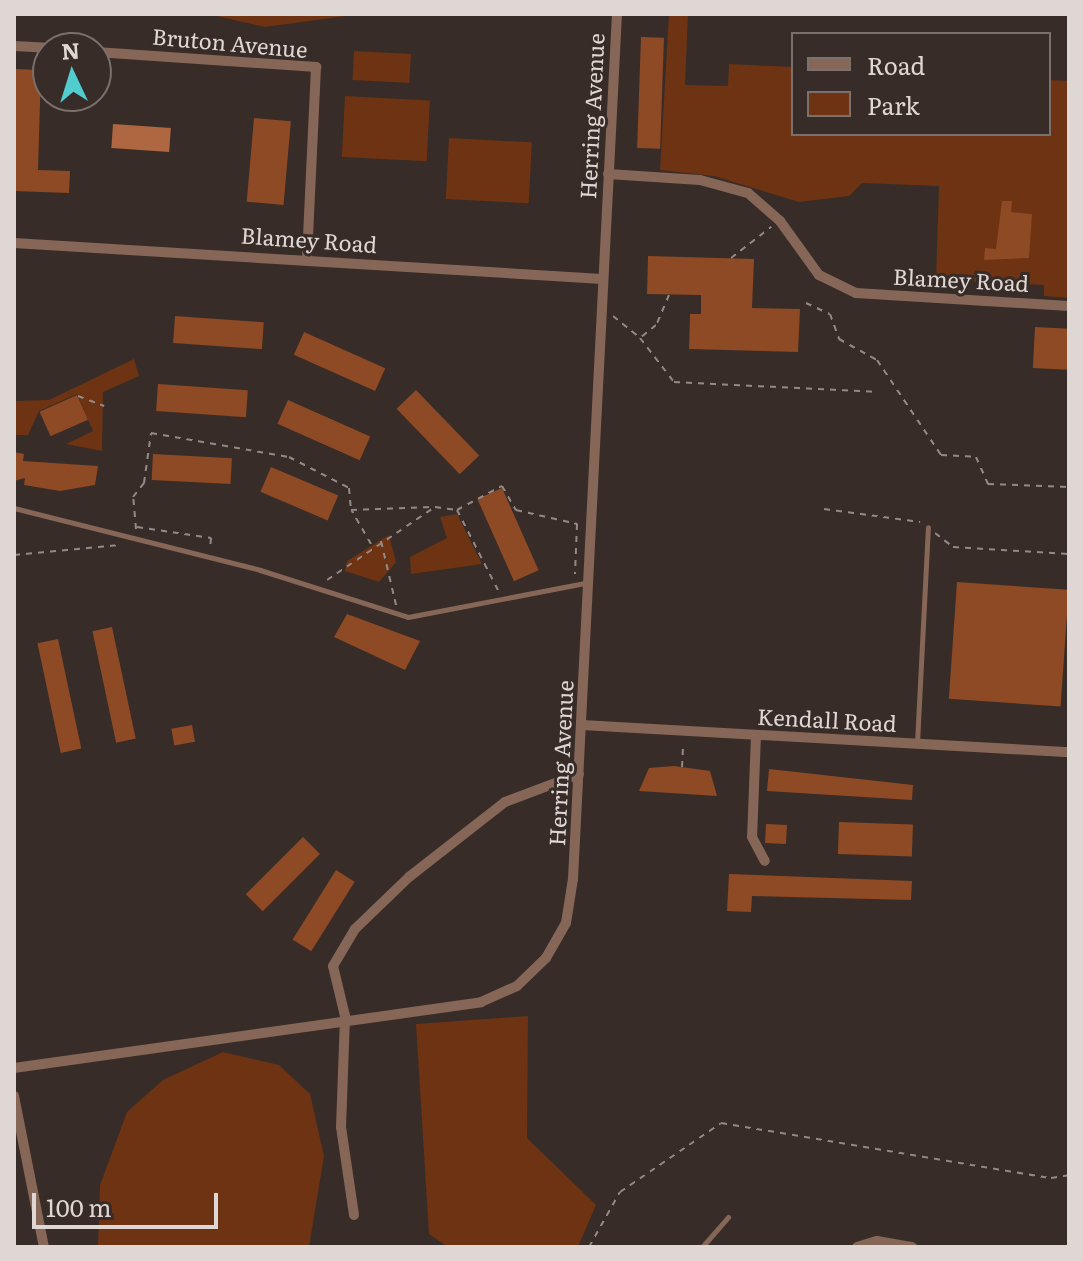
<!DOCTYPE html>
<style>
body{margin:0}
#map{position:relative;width:1083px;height:1261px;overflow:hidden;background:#372c27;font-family:Literata,serif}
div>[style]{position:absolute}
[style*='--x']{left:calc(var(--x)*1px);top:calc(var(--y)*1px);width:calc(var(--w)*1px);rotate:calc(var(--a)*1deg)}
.green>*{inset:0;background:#6d3313;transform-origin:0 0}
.water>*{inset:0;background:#af6742;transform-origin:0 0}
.building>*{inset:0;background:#8e4925;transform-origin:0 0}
.path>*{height:2px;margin-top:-1px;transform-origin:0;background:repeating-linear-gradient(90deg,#938a86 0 6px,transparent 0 12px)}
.service>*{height:5px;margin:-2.5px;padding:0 2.5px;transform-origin:2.5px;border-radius:2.5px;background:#866657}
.minor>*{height:10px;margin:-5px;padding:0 5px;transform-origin:5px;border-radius:5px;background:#866657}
span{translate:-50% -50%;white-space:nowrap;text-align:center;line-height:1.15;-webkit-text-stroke:6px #372c27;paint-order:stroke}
.street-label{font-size:22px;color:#dfd7d4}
.frame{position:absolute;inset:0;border:16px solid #dfd7d4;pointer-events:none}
.legend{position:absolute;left:791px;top:32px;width:260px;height:104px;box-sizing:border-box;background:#372c27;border:2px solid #7a706c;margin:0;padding:10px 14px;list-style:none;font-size:24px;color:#dfd7d4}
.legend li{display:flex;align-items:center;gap:16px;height:40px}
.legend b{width:40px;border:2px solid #7a706c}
.north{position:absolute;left:32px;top:32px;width:80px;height:80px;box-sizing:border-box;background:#372c27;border:2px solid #7a706c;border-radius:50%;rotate:356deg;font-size:22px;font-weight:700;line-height:32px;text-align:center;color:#dfd7d4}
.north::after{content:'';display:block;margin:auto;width:28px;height:36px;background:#52cdcf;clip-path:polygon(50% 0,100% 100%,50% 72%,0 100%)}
.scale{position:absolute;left:32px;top:1193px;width:186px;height:36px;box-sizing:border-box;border:4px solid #dfd7d4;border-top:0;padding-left:10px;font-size:24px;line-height:28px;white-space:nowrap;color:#dfd7d4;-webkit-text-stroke:6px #372c27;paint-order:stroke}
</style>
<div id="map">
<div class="green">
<div style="clip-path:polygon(208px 14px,360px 14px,265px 27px)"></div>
<div style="clip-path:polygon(669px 14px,688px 14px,685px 85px,728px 86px,729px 64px,793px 67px,793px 134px,1049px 134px,1049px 80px,1069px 81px,1069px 298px,1044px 296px,1044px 285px,936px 280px,939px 186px,862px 183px,849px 196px,799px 202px,714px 176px,660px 170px)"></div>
<div style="left:354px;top:51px;width:57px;height:29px;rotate:3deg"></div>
<div style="left:345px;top:96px;width:85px;height:61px;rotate:3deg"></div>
<div style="left:449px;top:138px;width:83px;height:61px;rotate:3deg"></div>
<div style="clip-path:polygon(134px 359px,139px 376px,103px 392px,102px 451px,66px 444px,93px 431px,77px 394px,39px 411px,28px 435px,14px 435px,14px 401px,49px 400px)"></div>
<div style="clip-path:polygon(457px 514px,482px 564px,411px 574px,410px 557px,447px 538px,440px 517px)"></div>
<div style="clip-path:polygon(389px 535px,396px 562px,379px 582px,345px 571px,347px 561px)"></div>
<div style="clip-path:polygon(528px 1016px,527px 1138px,596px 1205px,578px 1247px,448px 1247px,429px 1234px,416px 1024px)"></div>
<div style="clip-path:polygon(223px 1052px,279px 1065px,310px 1094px,324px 1156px,309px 1247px,98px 1247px,100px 1185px,127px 1112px,163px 1080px)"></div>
</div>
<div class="water">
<div style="left:113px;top:124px;width:58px;height:24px;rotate:4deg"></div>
</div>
<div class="building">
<div style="left:641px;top:37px;width:23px;height:111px;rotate:2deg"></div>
<div style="clip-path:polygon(14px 69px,41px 70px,38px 170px,70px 171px,69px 193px,14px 191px)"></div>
<div style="left:254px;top:118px;width:37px;height:84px;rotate:5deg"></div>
<div style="clip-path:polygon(1002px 201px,1012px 201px,1011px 212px,1032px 214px,1029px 258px,984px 260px,985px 248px,996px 249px)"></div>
<div style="clip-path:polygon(648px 256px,754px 259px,752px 308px,800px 309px,798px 352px,689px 349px,690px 314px,701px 314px,701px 295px,647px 294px)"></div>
<div style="left:175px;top:316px;width:89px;height:27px;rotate:4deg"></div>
<div style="left:1035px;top:327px;width:34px;height:41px;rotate:3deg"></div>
<div style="left:304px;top:332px;width:89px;height:25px;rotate:24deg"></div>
<div style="left:158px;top:384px;width:90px;height:27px;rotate:4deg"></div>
<div style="left:416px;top:390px;width:91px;height:27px;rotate:46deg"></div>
<div style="left:77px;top:395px;width:27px;height:41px;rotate:66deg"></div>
<div style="left:288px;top:400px;width:90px;height:26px;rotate:24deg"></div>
<div style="clip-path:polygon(14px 452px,24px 454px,23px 461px,98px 466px,95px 485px,60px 491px,24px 485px,25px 478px,14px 481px)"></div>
<div style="left:153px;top:454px;width:79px;height:26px;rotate:3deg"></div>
<div style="left:271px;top:467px;width:73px;height:27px;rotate:23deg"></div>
<div style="left:502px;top:488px;width:90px;height:27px;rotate:66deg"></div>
<div style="left:957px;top:582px;width:112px;height:117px;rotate:4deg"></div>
<div style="clip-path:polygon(347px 614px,420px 641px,405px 670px,334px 637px)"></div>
<div style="left:112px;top:627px;width:114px;height:20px;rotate:78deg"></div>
<div style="left:58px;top:639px;width:112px;height:21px;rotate:78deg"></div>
<div style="left:192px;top:725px;width:17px;height:21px;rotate:80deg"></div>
<div style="clip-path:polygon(674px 766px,710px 771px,717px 796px,639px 791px,649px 768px)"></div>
<div style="clip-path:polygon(769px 769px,913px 785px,912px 800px,767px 791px)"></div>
<div style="left:839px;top:822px;width:74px;height:32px;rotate:2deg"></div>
<div style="left:766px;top:824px;width:21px;height:19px;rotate:3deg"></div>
<div style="left:303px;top:837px;width:24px;height:81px;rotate:45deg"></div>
<div style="left:336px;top:870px;width:22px;height:82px;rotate:32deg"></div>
<div style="clip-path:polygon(729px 874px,912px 881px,911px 900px,752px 896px,751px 912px,727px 911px)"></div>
</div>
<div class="path">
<div style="--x:731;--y:258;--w:51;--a:-37.8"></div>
<div style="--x:669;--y:295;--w:33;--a:113"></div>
<div style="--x:656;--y:325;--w:21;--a:141"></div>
<div style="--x:640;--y:338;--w:56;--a:52.3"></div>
<div style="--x:674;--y:382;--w:201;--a:2.8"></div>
<div style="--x:806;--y:303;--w:26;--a:25"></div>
<div style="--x:830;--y:314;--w:27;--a:70"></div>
<div style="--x:839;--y:339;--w:43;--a:28.9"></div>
<div style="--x:877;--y:360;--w:115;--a:56"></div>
<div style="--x:941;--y:455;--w:35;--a:3"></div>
<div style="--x:976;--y:457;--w:30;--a:66"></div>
<div style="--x:988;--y:484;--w:81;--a:2.1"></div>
<div style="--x:613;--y:316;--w:33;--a:39"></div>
<div style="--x:78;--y:396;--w:28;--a:21"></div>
<div style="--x:824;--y:509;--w:97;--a:7.7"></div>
<div style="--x:457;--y:510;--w:90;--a:62.9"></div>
<div style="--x:137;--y:527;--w:75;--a:8.5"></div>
<div style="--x:211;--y:538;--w:11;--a:95"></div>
<div style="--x:136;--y:529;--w:32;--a:-95"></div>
<div style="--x:133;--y:497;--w:18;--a:-52"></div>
<div style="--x:144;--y:483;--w:50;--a:-82"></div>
<div style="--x:151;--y:433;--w:140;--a:9.9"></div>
<div style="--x:289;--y:457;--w:68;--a:27.3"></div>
<div style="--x:349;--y:488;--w:22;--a:85"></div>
<div style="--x:935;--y:533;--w:23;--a:38"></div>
<div style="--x:953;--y:547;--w:116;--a:3.5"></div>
<div style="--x:381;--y:541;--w:66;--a:76.8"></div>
<div style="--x:371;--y:544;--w:39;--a:-120"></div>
<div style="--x:351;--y:510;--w:81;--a:-2.1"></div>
<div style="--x:14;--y:555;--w:106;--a:-5.4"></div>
<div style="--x:327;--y:580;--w:130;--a:-34.1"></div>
<div style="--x:435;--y:507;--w:22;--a:8"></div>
<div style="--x:457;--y:510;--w:51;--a:-28.1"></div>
<div style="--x:502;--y:486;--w:28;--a:60"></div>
<div style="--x:516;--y:510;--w:63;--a:12.9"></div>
<div style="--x:577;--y:524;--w:50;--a:92.3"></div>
<div style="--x:682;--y:767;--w:22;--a:-87"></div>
<div style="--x:589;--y:1247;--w:63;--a:-60.6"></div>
<div style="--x:620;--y:1192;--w:122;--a:-34.3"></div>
<div style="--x:721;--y:1123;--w:335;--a:9.5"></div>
<div style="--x:1051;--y:1178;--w:18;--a:-9"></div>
</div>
<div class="service">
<div style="--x:14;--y:508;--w:254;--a:14.1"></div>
<div style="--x:260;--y:570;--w:155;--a:17.6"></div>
<div style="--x:408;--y:617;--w:184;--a:-10.9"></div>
<div style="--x:917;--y:743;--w:216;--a:-87.1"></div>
<div style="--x:702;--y:1247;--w:40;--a:-49"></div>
</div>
<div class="minor">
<div style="--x:14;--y:46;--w:34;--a:3"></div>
<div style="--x:96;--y:52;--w:221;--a:3.9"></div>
<div style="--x:316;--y:67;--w:191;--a:92.7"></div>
<div style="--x:608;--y:174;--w:92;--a:3.7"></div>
<div style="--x:700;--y:180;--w:50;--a:15.2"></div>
<div style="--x:748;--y:193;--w:43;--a:41.2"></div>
<div style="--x:780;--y:221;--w:67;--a:54.2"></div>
<div style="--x:819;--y:275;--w:41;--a:25.9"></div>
<div style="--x:856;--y:293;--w:213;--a:3.5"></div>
<div style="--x:14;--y:243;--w:589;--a:3.5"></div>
<div style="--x:582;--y:725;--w:488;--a:3.2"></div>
<div style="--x:756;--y:735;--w:102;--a:92.2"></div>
<div style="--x:752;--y:837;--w:27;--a:62"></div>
<div style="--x:14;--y:1068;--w:472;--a:-8"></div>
<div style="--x:481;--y:1002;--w:39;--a:-24"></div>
<div style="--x:517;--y:986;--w:40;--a:-44"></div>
<div style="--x:546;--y:958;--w:40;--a:-60.3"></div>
<div style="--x:566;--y:923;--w:45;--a:-81"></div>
<div style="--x:573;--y:879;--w:866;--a:-87.09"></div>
<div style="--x:14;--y:1096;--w:154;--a:78.8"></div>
<div style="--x:354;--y:1215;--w:89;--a:-98.4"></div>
<div style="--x:341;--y:1127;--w:111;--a:-87.9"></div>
<div style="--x:345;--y:1016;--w:51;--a:-103.5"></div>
<div style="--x:333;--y:966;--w:43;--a:-59.3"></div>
<div style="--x:355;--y:929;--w:75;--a:-43.9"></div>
<div style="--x:409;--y:877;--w:122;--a:-38"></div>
<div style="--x:505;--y:802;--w:79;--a:-20.7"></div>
<div style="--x:857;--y:1247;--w:21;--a:-17"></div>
<div style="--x:877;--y:1241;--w:36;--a:10"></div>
</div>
<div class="street-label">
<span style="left:230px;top:42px;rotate:5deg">Bruton Avenue</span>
<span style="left:591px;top:116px;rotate:-87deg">Herring Avenue</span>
<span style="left:309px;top:239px;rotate:4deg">Blamey Road</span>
<span style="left:961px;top:279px;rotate:3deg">Blamey Road</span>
<span style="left:827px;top:719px;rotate:3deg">Kendall Road</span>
<span style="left:560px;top:763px;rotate:-87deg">Herring Avenue</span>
</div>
<div class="frame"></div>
<ul class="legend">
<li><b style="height:10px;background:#866657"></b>Road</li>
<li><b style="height:22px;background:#6d3313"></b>Park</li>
</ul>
<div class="north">N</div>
<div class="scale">100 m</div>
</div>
